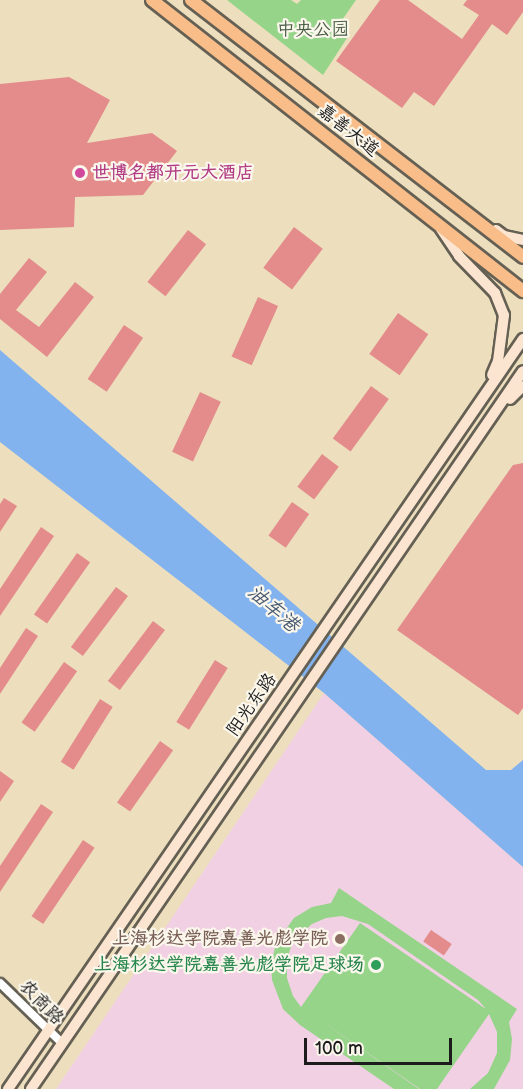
<!DOCTYPE html>
<meta charset="utf-8">
<style>
body{margin:0}
#map{position:relative;width:523px;height:1089px;overflow:hidden;background:#eddfbd;font-family:"Balsamiq Sans","LXGW WenKai TC",sans-serif}
div>[style]{position:absolute}
[style*='--x']{left:calc(var(--x)*1px);top:calc(var(--y)*1px);width:calc(var(--w)*1px);rotate:calc(var(--a)*1deg)}
.built>*{inset:0;background:#f1d0e3}
.green>*{inset:0;background:#95d489}
.water>*{inset:0;background:#83b3ee}
.building>*{inset:0;background:#e38c8b;transform-origin:0 0}
.roads{filter:drop-shadow(2px 0 #656054) drop-shadow(-2px 0 #656054) drop-shadow(0 2px #656054) drop-shadow(0 -2px #656054)}
.minor>*{height:8px;margin:-4px;padding:0 4px;transform-origin:4px;border-radius:4px;background:#fff}
.secondary>*{height:10px;margin:-5px;padding:0 5px;transform-origin:5px;border-radius:5px;background:#fce5d0}
.primary>*{height:12px;margin:-6px;padding:0 6px;transform-origin:6px;border-radius:6px;background:#f8bd89}
.dots>*{width:16px;height:16px;translate:-50% -50%;box-sizing:border-box;border:3px solid #fbf7ec;border-radius:50%}
span{translate:-50% -50%;white-space:nowrap;text-align:center;line-height:1.15;-webkit-text-stroke:4.5px #fbf7ec;paint-order:stroke}
.park-label{font-size:18px;color:#465c42}
.street-label{font-size:18px;color:#1c1c1c}
.hotel-label{font-size:18px;color:#b23c85;font-weight:700}
.left{translate:0 -50%;text-align:left}
.education-label{font-size:18px;color:#785e54;font-weight:700}
.right{translate:-100% -50%;text-align:right}
.leisure-label{font-size:18px;color:#27864d;font-weight:700}
.water-label{font-size:20px;color:#455870;font-style:italic}
.scale{position:absolute;left:304px;top:1038px;width:148px;height:27px;box-sizing:border-box;border:3px solid #1c1c1c;border-top:0;padding-left:8px;font-size:18px;line-height:21px;white-space:nowrap;color:#1c1c1c;-webkit-text-stroke:4px #fbf7ec;paint-order:stroke}
</style>
<div id="map">
<div class="built">
<div style="clip-path:polygon(324px 693px,523px 867px,523px 1089px,56px 1089px)"></div>
</div>
<div class="green">
<div style="clip-path:polygon(227px 0,291px 0,297px 4px,301px 0,356px 0,340px 23px,349px 35px,323px 75px)"></div>
<div style="clip-path:polygon(evenodd,339px 888px,517px 1009px,509px 1022px,512px 1039px,510px 1060px,494px 1089px,470px 1089px,488px 1073px,497px 1053px,497px 1032px,489px 1014px,437px 1089px,420px 1089px,307px 1011px,419px 1089px,394px 1089px,300px 1025px,283px 1009px,272px 980px,271px 965px,276px 943px,294px 918px,312px 907px,331px 903px,339px 888px,342px 916px,368px 924px,478px 1000px,486px 1009px,360px 923px,301px 1007px,293px 996px,287px 978px,287px 959px,291px 947px,298px 936px,312px 924px,326px 918px,342px 916px)"></div>
</div>
<div class="water">
<div style="clip-path:polygon(0 350px,486px 770px,511px 770px,523px 760px,523px 867px,324px 693px,0 442px)"></div>
</div>
<div class="building">
<div style="clip-path:polygon(380px 0,408px 0,462px 39px,479px 15px,463px 5px,467px 0,523px 0,523px 12px,507px 35px,492px 24px,434px 106px,414px 92px,402px 108px,336px 61px)"></div>
<div style="clip-path:polygon(69px 77px,110px 100px,87px 143px,152px 133px,177px 151px,143px 195px,75px 197px,74px 227px,0 230px,0 84px)"></div>
<div style="left:294px;top:227px;width:36px;height:51px;rotate:37deg"></div>
<div style="left:188px;top:230px;width:23px;height:66px;rotate:38deg"></div>
<div style="clip-path:polygon(29px 258px,47px 272px,16px 310px,39px 327px,75px 282px,94px 297px,47px 357px,0 319px,0 294px)"></div>
<div style="left:258px;top:297px;width:22px;height:65px;rotate:24deg"></div>
<div style="left:398px;top:313px;width:37px;height:50px;rotate:35deg"></div>
<div style="left:124px;top:325px;width:23px;height:65px;rotate:34deg"></div>
<div style="left:371px;top:386px;width:22px;height:65px;rotate:36deg"></div>
<div style="left:200px;top:392px;width:23px;height:66px;rotate:25deg"></div>
<div style="left:322px;top:454px;width:21px;height:41px;rotate:37deg"></div>
<div style="clip-path:polygon(523px 463px,523px 708px,518px 715px,397px 630px,513px 465px)"></div>
<div style="clip-path:polygon(4px 498px,17px 506px,0 532px,0 504px)"></div>
<div style="left:292px;top:502px;width:21px;height:41px;rotate:35deg"></div>
<div style="clip-path:polygon(41px 527px,54px 536px,0 616px,0 589px)"></div>
<div style="left:77px;top:553px;width:16px;height:75px;rotate:35deg"></div>
<div style="left:116px;top:587px;width:15px;height:75px;rotate:37deg"></div>
<div style="left:153px;top:621px;width:15px;height:75px;rotate:37deg"></div>
<div style="clip-path:polygon(26px 628px,38px 636px,0 694px,0 668px)"></div>
<div style="left:215px;top:660px;width:15px;height:73px;rotate:32deg"></div>
<div style="left:64px;top:662px;width:16px;height:74px;rotate:35deg"></div>
<div style="left:100px;top:699px;width:15px;height:74px;rotate:32deg"></div>
<div style="left:160px;top:741px;width:16px;height:75px;rotate:35deg"></div>
<div style="clip-path:polygon(0 771px,14px 781px,0 802px)"></div>
<div style="clip-path:polygon(41px 804px,53px 812px,0 892px,0 866px)"></div>
<div style="left:83px;top:840px;width:14px;height:92px;rotate:34deg"></div>
<div style="left:431px;top:930px;width:25px;height:14px;rotate:34deg"></div>
</div>
<div class="roads">
<div class="minor">
<div style="--x:0;--y:983;--w:86;--a:44.1"></div>
</div>
<div class="secondary">
<div style="--x:441;--y:229;--w:32;--a:56"></div>
<div style="--x:459;--y:256;--w:52;--a:45.8"></div>
<div style="--x:495;--y:293;--w:24;--a:68"></div>
<div style="--x:504;--y:315;--w:46;--a:97.4"></div>
<div style="--x:498;--y:361;--w:15;--a:113"></div>
<div style="--x:496;--y:230;--w:10;--a:37"></div>
<div style="--x:504;--y:236;--w:19;--a:12"></div>
<div style="--x:510;--y:399;--w:18;--a:-45"></div>
<div style="--x:8;--y:1089;--w:910;--a:-55.52"></div>
<div style="--x:31;--y:1089;--w:870;--a:-55.58"></div>
</div>
<div class="primary">
<div style="--x:152;--y:0;--w:472;--a:38.1"></div>
<div style="--x:191;--y:0;--w:420;--a:37.7"></div>
</div>
</div>
<div class="dots">
<div style="left:80px;top:173px;background:#d1479c"></div>
<div style="left:340px;top:939px;background:#8d6e63"></div>
<div style="left:376px;top:965px;background:#2e9e5b"></div>
</div>
<div class="park-label">
<span style="left:313px;top:30px">中央公园</span>
</div>
<div class="street-label">
<span style="left:348px;top:131px;rotate:38deg">嘉善大道</span>
<span style="left:252px;top:705px;rotate:-55deg">阳光东路</span>
<span style="left:41px;top:1003px;rotate:45deg">农商路</span>
</div>
<div class="hotel-label">
<span class="left" style="left:92px;top:173px">世博名都开元大酒店</span>
</div>
<div class="education-label">
<span class="right" style="left:328px;top:939px">上海杉达学院嘉善光彪学院</span>
</div>
<div class="leisure-label">
<span class="right" style="left:364px;top:965px">上海杉达学院嘉善光彪学院足球场</span>
</div>
<div class="water-label">
<span style="left:273px;top:609px;rotate:41deg">油车港</span>
</div>
<div class="scale">100 m</div>
</div>
